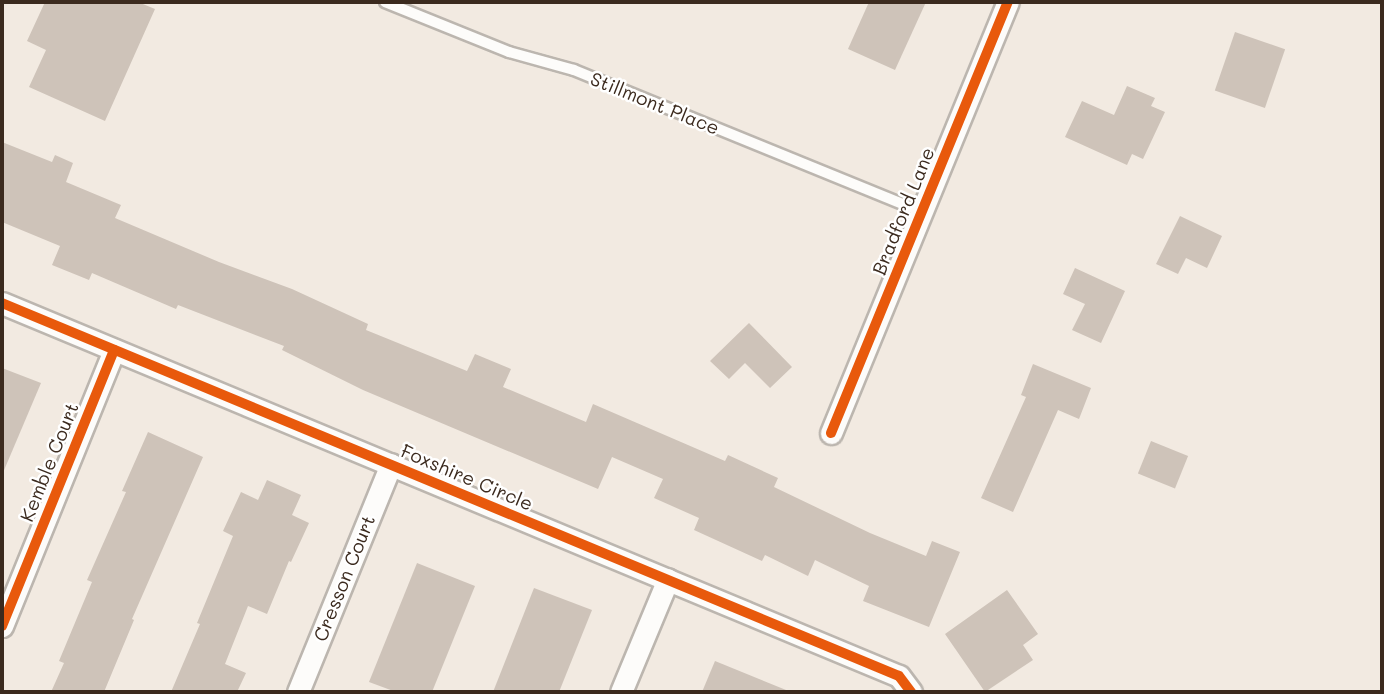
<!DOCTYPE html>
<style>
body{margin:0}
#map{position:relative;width:1384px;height:694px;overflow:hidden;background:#f2eae1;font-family:Mali,sans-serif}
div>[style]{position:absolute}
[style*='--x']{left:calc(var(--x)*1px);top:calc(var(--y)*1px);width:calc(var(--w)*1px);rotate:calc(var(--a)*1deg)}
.building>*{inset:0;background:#cec3b9;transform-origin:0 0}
.roads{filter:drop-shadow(2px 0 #bcb6af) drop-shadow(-2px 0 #bcb6af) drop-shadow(0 2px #bcb6af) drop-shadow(0 -2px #bcb6af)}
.service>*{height:10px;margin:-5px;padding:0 5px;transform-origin:5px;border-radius:5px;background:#fdfcfa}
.minor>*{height:21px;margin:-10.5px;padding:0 10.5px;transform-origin:10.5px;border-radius:10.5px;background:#fdfcfa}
.cycleway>*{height:10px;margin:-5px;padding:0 5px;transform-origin:5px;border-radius:5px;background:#e8590c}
span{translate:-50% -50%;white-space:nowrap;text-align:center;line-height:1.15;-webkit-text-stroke:5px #fff;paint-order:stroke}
.street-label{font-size:19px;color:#3b2a1e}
.frame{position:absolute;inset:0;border:4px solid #3b2a1e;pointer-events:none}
</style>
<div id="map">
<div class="building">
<div style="clip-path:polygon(45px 2px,138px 2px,155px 9px,105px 121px,29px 87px,46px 50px,27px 41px)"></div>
<div style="clip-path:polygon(869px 2px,926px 2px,895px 70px,848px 49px)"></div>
<div style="left:1235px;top:32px;width:53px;height:62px;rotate:19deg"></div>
<div style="clip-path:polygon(1127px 86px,1155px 98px,1151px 106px,1165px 112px,1143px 159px,1132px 154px,1127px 165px,1065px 137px,1082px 101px,1114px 115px)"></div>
<div style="clip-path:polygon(2px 142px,52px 162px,55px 155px,73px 163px,66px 182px,121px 205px,115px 218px,219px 262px,292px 289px,368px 324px,366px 330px,467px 371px,475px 354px,511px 369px,503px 387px,586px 422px,593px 404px,725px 461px,728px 455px,778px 478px,774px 487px,870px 533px,926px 556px,932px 541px,960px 552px,929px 627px,863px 601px,869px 586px,815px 560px,808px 576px,765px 555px,762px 561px,694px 530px,699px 518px,654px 498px,663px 479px,612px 457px,598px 489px,363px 390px,282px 350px,284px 346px,178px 305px,176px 309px,92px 273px,89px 280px,52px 265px,60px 246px,2px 222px)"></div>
<div style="clip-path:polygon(1180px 216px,1222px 236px,1207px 268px,1186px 258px,1178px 274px,1156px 264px)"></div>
<div style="clip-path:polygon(1075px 268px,1125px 291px,1101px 343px,1072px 330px,1085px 304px,1063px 294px)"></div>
<div style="clip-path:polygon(749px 323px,792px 367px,770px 388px,745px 363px,729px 379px,710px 361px)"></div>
<div style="clip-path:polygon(1033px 364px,1091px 388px,1079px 419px,1058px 410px,1013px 512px,981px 498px,1026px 397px,1021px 395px)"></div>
<div style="clip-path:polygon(2px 368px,41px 383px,2px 475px)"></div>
<div style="clip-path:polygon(148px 432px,203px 457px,132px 619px,134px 620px,104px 692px,51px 692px,64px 663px,59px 661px,92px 582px,87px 580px,126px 492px,122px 491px)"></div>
<div style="left:1151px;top:441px;width:40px;height:35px;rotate:22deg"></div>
<div style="clip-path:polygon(267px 480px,301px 495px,292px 515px,309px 523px,291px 562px,289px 561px,267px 614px,248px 606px,225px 664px,246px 673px,237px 692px,171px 692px,200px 624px,197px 623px,233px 536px,223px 531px,241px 492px,258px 500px)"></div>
<div style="clip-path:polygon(417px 563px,475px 586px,432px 692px,396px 692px,369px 682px)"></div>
<div style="clip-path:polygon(534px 588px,592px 610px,559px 692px,493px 692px)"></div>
<div style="clip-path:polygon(1007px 590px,1038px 634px,1023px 645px,1033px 660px,985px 692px,945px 634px)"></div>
<div style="clip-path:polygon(715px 661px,791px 692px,702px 692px)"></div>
</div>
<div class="roads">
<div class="service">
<div style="--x:385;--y:2;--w:134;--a:22"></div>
<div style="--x:509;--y:52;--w:67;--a:15.5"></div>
<div style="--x:574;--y:70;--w:376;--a:22.2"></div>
</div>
<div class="minor">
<div style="--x:2;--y:303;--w:971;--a:22.58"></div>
<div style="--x:899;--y:676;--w:20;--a:53"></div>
<div style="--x:831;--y:433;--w:466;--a:-67.7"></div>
<div style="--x:2;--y:626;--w:298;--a:-67.9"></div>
<div style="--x:298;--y:692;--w:246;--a:-67.8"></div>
<div style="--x:621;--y:692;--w:122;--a:-67.4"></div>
</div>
</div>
<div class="cycleway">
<div style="--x:2;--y:303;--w:971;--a:22.58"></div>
<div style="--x:899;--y:676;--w:20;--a:53"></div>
<div style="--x:831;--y:433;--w:466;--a:-67.7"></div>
<div style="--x:2;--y:626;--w:298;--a:-67.9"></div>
</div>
<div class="street-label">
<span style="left:655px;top:103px;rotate:22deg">Stillmont Place</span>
<span style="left:903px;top:211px;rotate:-68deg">Bradford Lane</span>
<span style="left:49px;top:462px;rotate:-68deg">Kemble Court</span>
<span style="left:467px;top:477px;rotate:23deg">Foxshire Circle</span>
<span style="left:344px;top:578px;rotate:-68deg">Cresson Court</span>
</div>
<div class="frame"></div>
</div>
